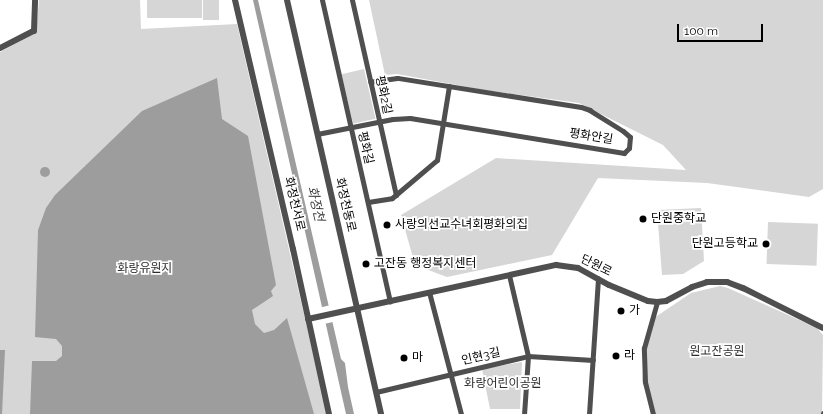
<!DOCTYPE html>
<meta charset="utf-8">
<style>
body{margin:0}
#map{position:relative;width:823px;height:414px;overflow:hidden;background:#fff;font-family:Raleway,"Noto Sans KR",sans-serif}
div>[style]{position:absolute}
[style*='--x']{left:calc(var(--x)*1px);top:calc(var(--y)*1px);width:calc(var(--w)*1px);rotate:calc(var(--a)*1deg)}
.green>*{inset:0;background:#d6d6d6;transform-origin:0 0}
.water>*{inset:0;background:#9d9d9d}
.round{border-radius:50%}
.pier>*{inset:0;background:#fff;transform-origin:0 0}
.minor>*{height:5px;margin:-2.5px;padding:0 2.5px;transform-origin:2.5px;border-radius:2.5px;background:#4f4f4f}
.tertiary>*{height:6px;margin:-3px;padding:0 3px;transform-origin:3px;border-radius:3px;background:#4f4f4f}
.dots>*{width:11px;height:11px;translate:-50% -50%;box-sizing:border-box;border:2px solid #fff;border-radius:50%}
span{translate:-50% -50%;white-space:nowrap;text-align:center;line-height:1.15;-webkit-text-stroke:3.5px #fff;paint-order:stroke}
.street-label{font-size:12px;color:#000}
.poi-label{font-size:12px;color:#000}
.left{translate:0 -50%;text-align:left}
.right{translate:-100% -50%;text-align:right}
.park-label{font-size:12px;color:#2d2d2d}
.water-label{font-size:13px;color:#3e3e3e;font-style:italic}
.scale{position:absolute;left:677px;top:24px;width:86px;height:18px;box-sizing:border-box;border:2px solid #000;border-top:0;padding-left:5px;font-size:12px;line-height:14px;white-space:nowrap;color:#000;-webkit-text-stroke:3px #fff;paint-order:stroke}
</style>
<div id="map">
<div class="green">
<div style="clip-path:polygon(39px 0,140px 0,141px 29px,237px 24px,327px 414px,0 414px,0 52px,36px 33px)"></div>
<div style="left:147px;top:0;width:55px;height:18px"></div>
<div style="left:203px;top:0;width:16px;height:20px"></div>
<div style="clip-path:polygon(369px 0,823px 0,823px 189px,809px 197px,707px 183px,598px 178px,552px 255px,447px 277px,415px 265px,401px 215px,496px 158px,686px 170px,663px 145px,579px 103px,484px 90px,397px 74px,385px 75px)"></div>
<div style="left:364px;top:69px;width:51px;height:23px;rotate:77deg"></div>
<div style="clip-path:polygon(701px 208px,704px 261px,683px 274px,662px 275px,657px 210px)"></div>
<div style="left:768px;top:222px;width:50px;height:42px;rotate:2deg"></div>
<div style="clip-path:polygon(720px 286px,728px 288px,817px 328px,823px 335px,822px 414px,651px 414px,642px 380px,644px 360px,654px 318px,691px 293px)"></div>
<div style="clip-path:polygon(522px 362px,520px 409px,490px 409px,482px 369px)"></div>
</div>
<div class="water">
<div style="clip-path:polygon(253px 0,258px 0,341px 359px,345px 363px,348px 387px,354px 414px,346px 414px)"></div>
<div style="clip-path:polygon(217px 78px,222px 119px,248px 136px,276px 285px,271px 291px,273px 296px,252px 310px,255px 324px,264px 333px,274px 330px,287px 318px,314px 414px,30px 414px,32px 361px,56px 361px,62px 356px,62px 346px,56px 339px,35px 337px,38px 230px,46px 208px,55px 195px,142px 111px)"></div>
<div class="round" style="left:40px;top:167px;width:10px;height:10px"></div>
<div style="clip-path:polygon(0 350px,5px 350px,2px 414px,0 414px)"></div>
</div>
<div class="pier">
<div style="left:331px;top:305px;width:17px;height:11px;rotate:77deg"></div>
</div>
<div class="minor">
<div style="--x:322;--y:0;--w:309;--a:77.3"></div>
<div style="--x:352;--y:0;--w:200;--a:77.3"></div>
<div style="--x:317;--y:134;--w:77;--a:-11.2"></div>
<div style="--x:393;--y:119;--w:17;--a:-3"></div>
<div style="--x:410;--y:118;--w:217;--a:9.3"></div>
<div style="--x:624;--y:153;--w:7;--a:-45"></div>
<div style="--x:629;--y:148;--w:11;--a:-85"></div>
<div style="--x:630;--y:137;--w:9;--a:-139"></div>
<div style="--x:623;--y:131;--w:39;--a:-148"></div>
<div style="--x:590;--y:110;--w:9;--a:-162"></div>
<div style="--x:581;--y:107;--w:186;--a:-171"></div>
<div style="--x:397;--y:78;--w:27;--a:172"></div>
<div style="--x:368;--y:202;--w:24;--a:-9"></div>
<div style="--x:392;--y:198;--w:59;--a:-40.2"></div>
<div style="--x:437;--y:160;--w:75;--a:-80.8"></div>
<div style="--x:509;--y:275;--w:83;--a:76.8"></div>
<div style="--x:528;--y:356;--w:58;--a:93.9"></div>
<div style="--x:429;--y:292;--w:126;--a:75.3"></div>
<div style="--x:376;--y:392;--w:156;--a:-13.3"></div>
<div style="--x:528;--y:356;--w:65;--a:3.5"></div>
<div style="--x:589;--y:414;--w:136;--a:-86.2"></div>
<div style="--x:653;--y:414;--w:33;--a:-104"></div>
<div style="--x:645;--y:382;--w:34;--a:-92"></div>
<div style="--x:644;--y:348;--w:48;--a:-74.2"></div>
<div style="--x:823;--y:414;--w:1;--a:-90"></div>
</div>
<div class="tertiary">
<div style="--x:235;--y:0;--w:256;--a:76.9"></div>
<div style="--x:293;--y:249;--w:169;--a:77.7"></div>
<div style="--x:287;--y:0;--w:425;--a:77.2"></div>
<div style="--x:0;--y:48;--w:38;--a:-27"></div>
<div style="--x:34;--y:31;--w:31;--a:-88"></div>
<div style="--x:308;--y:319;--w:254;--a:-12.3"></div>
<div style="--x:556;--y:265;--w:22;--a:8"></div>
<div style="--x:578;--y:268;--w:35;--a:29"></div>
<div style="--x:609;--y:285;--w:42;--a:22.3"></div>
<div style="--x:648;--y:301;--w:9;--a:6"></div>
<div style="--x:657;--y:302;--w:9;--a:-6"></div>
<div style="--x:666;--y:301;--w:30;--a:-28"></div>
<div style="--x:692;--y:287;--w:16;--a:-18"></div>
<div style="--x:707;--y:282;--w:20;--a:0"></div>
<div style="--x:727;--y:282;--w:17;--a:21"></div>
<div style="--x:743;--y:288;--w:89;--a:26.6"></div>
</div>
<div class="dots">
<div style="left:643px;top:219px;background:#000"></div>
<div style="left:387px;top:225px;background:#000"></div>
<div style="left:766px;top:244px;background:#000"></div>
<div style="left:366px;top:264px;background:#000"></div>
<div style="left:621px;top:311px;background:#000"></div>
<div style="left:616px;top:356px;background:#000"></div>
<div style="left:404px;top:358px;background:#000"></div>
</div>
<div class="street-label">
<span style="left:383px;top:95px;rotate:78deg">평화2길</span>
<span style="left:591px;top:137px;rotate:9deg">평화안길</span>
<span style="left:365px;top:148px;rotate:77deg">평화길</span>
<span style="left:294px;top:204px;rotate:77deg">화정천서로</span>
<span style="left:345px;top:205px;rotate:77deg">화정천동로</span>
<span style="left:596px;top:266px;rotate:26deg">단원로</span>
<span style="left:481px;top:357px;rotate:-13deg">인현3길</span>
</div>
<div class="poi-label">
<span class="left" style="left:651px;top:219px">단원중학교</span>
<span class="left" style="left:395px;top:225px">사랑의선교수녀회평화의집</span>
<span class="right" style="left:758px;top:244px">단원고등학교</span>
<span class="left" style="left:374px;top:264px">고잔동 행정복지센터</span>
<span class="left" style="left:629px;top:311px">가</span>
<span class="left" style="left:624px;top:356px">라</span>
<span class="left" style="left:412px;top:358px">마</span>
</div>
<div class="park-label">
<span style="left:145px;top:269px">화랑유원지</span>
<span style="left:717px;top:352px">원고잔공원</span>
<span style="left:503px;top:384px">화랑어린이공원</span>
</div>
<div class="water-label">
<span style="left:315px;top:204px;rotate:77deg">화정천</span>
</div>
<div class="scale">100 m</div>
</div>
